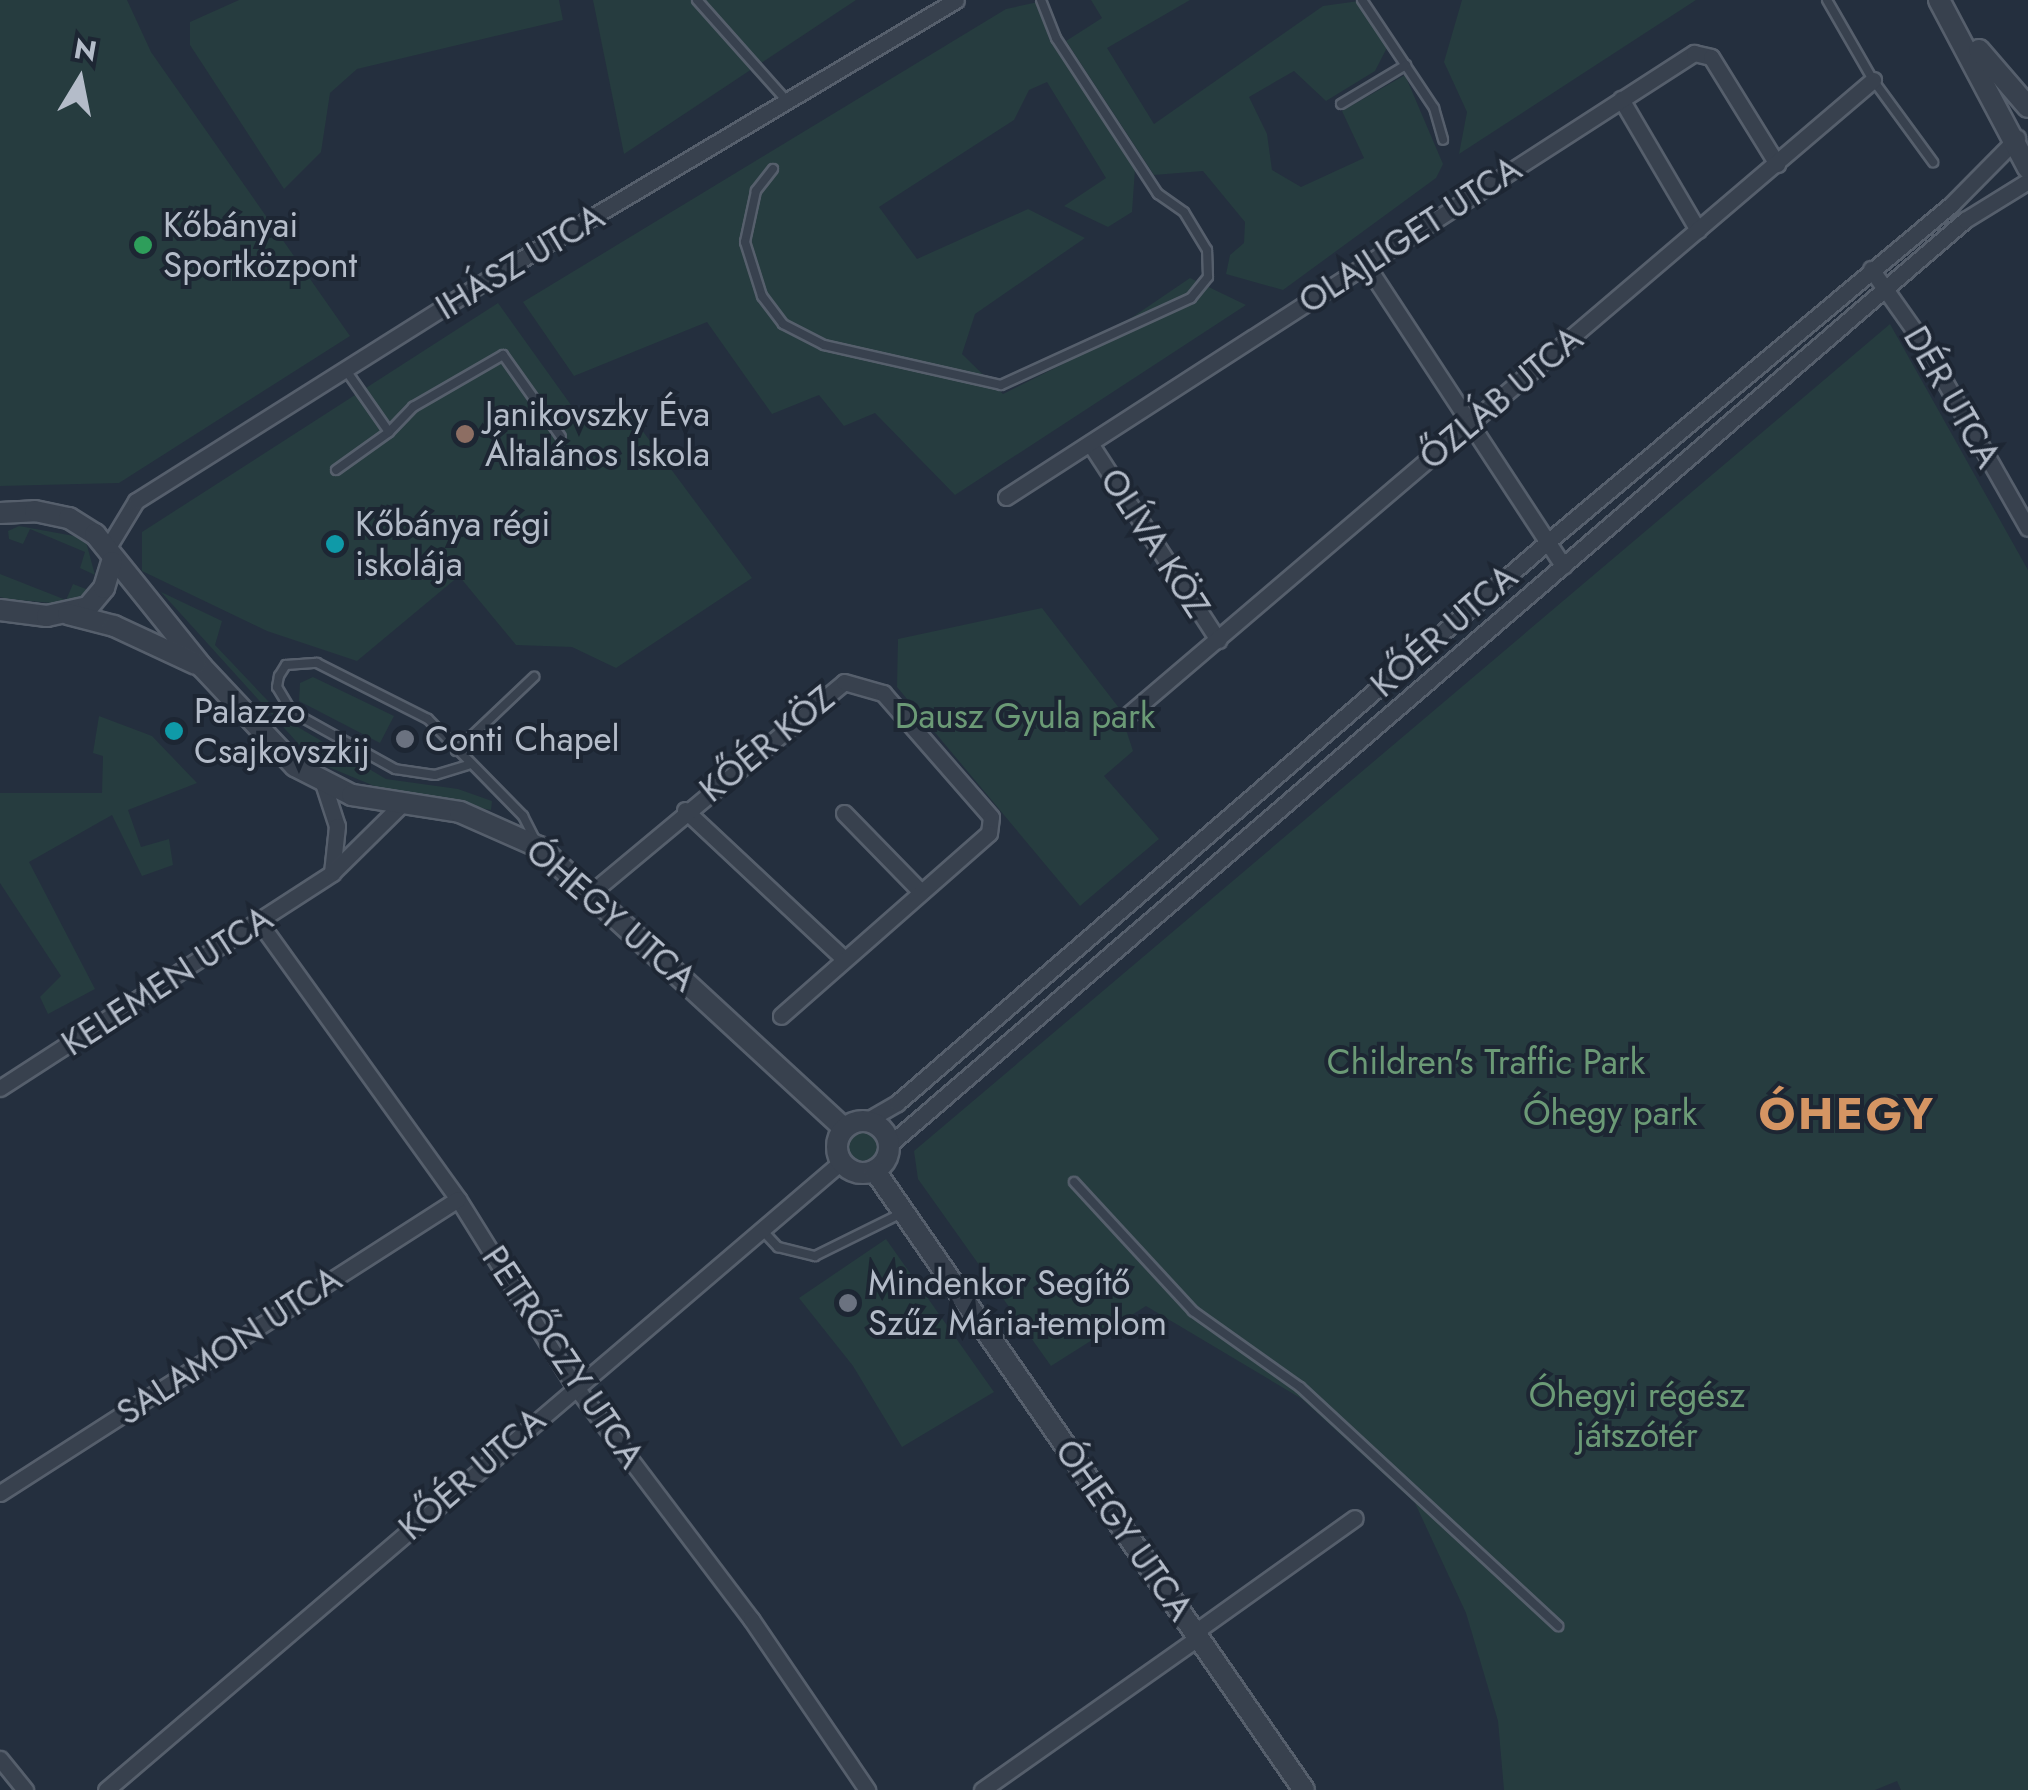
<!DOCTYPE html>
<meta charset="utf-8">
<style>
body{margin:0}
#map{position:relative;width:2028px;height:1790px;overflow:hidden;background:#242f3e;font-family:Jost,sans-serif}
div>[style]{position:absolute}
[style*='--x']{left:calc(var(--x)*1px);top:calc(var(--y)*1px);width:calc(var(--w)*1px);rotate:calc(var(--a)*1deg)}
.green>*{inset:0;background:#263c3f}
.round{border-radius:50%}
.roads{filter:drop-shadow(2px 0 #565f6c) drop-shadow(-2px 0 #565f6c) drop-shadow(0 2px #565f6c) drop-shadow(0 -2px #565f6c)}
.service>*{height:8px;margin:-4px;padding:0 4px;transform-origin:4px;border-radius:4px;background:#38414e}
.minor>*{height:15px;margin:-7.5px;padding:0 7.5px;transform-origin:7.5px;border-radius:7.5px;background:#38414e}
.tertiary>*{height:20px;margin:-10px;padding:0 10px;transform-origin:10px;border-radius:10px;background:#38414e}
.tertiary>.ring{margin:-10px;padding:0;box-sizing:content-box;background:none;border:20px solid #38414e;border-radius:50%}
.dots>*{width:28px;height:28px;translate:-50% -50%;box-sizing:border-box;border:5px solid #1d2633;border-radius:50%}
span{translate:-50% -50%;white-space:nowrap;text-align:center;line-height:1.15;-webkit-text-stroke:8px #1d2633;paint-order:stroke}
.poi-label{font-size:35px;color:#b4bcc9}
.left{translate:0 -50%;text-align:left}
.street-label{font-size:35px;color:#b4bcc9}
.park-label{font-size:35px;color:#6b9a76}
.district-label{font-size:45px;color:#d59563;font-weight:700;letter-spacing:2.5px}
.north{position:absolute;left:30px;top:30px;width:100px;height:100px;-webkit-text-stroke:8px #1d2633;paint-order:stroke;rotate:10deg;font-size:28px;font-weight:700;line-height:40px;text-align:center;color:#b4bcc9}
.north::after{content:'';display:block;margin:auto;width:35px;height:45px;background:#b4bcc9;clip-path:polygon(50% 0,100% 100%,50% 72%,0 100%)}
</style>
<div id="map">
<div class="green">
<div style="clip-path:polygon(0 0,127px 0,151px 52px,350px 336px,119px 483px,0 486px)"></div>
<div style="clip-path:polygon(239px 0,559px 0,563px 20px,357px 69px,330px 93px,321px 152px,284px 189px,190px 45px,190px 22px)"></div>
<div style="clip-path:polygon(593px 0,856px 0,624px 154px)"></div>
<div style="clip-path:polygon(1091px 0,1190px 0,1107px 48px,1154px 124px,1323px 6px,1366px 0,1393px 36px,1375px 71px,1326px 101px,1294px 71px,1249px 97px,1267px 134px,1272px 170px,1301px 187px,1364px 158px,1342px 111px,1405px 75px,1443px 164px,1436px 178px,1283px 290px,1226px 274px,1230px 255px,1244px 243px,1245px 222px,1203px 171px,1154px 175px,1066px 41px,1102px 18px)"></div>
<div style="clip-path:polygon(1462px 0,1696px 0,1459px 154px,1467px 112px,1444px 62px)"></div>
<div style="clip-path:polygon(1038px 2px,1049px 39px,1135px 169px,1132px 212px,1108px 227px,1064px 206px,1106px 178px,1047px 82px,1029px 90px,1014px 120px,879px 207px,917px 259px,1028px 209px,1085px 238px,975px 314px,962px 354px,1003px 394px,1065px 363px,1190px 278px,1246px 305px,955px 495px,875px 413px,844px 426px,819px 395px,772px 414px,707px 322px,574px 376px,523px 302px,1006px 9px)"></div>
<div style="clip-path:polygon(498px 303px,576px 412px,627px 410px,752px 578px,616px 668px,572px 647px,516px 645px,459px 576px,357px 661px,267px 631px,142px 571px,142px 532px)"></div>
<div style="clip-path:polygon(1890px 324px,2028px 570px,2028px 1790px,1901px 1790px,1897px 1781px,1875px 1790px,1504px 1790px,1498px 1721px,1466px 1613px,1415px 1503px,1302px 1399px,1146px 1306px,1051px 1366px,918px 1179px,914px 1151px)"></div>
<div style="clip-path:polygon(19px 526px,85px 538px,95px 575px,80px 568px,85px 552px,30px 529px,23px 544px,9px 539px,8px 531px)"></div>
<div style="clip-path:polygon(0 574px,66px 600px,73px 584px,91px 591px,63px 604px,8px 599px,0 597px)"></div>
<div style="clip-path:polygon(161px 592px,222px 621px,215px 645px,286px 720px,386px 779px,458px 789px,492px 801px,491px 810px,379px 788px,314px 761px)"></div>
<div style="clip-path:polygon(1042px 608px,1119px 708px,1133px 751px,1104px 776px,1159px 839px,1080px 906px,897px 687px,898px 639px)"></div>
<div style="clip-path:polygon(313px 677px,394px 716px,380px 743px,299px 701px,300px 683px)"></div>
<div style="clip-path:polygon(99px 716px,152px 736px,197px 783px,128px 810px,141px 847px,169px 839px,173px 865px,142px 876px,112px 815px,29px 862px,95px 989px,48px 1014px,40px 997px,61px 976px,0 883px,0 793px,102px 793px,103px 756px,93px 753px)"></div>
<div class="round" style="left:848px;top:1131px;width:30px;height:30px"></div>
<div style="clip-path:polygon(886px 1239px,994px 1392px,902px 1447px,853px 1366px,799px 1298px)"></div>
</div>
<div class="roads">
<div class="service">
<div style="--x:697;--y:0;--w:137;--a:48.3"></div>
<div style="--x:1362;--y:0;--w:130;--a:56.3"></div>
<div style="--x:1434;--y:108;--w:33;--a:74"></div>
<div style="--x:1827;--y:0;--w:92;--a:60.1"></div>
<div style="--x:1873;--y:80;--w:102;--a:53.8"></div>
<div style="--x:1341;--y:104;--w:76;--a:-31"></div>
<div style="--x:773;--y:169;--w:28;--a:128"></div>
<div style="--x:756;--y:191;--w:52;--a:102.2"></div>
<div style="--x:745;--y:242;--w:57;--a:72.5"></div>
<div style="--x:762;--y:296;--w:35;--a:53"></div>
<div style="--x:783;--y:324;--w:46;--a:27.1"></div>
<div style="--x:824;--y:345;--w:181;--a:12.7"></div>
<div style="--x:1001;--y:385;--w:209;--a:-24.6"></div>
<div style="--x:1191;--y:298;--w:27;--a:-51"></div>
<div style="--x:1208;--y:277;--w:27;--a:-92"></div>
<div style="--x:1207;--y:250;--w:44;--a:-121.2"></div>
<div style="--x:1184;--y:212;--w:32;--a:-145"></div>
<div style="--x:1158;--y:194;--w:186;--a:-123.2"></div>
<div style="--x:1056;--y:38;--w:41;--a:-111.5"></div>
<div style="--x:389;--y:432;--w:35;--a:-46"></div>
<div style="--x:413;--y:407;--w:104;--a:-30"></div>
<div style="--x:503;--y:355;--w:100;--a:54.7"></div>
<div style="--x:336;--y:470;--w:65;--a:-35.6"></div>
<div style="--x:389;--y:432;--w:77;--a:-124.9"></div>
<div style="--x:456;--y:751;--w:108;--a:-43.5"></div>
<div style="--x:468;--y:765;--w:34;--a:163"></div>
<div style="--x:435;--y:775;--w:40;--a:-171.5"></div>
<div style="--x:395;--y:769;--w:118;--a:-151"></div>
<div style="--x:292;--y:712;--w:29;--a:-121"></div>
<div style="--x:277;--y:687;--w:11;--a:-80"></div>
<div style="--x:279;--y:676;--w:13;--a:-58"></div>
<div style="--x:286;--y:665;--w:31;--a:-4"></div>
<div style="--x:317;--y:663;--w:124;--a:26.8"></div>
<div style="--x:428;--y:719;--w:136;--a:45.6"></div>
<div style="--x:523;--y:816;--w:25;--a:63"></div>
<div style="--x:1074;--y:1182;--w:176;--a:47.3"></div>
<div style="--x:1193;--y:1311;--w:131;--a:35.4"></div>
<div style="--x:1300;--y:1387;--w:352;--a:42.8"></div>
<div style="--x:761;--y:1229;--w:25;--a:47"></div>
<div style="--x:778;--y:1247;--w:38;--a:14"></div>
<div style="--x:815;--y:1256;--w:97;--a:-26.3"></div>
</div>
<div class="minor">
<div style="--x:1621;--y:99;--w:152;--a:59.6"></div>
<div style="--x:1365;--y:263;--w:362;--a:56.8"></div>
<div style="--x:1871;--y:269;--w:87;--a:54.8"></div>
<div style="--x:1921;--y:340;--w:216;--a:60.4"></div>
<div style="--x:1091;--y:445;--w:233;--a:56.9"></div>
<div style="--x:1006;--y:497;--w:819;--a:-32.84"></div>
<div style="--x:1694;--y:53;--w:17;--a:13"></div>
<div style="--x:1711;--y:57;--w:126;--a:58.3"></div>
<div style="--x:107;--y:549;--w:56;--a:-58.9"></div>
<div style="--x:136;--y:501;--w:436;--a:-32.2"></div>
<div style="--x:505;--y:269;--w:525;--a:-30.81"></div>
<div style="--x:1128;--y:715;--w:979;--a:-40.44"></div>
<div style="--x:323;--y:783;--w:45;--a:72"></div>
<div style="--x:337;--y:826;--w:47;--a:96.1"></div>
<div style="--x:685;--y:810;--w:218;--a:43.1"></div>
<div style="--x:844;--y:813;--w:110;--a:45.7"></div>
<div style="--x:591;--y:893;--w:329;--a:-39.8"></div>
<div style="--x:844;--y:682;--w:41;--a:15.8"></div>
<div style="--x:883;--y:693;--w:164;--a:48.9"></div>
<div style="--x:991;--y:817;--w:16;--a:97"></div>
<div style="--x:989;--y:833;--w:277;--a:138.7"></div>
<div style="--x:259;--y:922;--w:341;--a:54.3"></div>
<div style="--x:458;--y:1199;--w:219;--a:58.1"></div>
<div style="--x:574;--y:1385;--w:293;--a:52.9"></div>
<div style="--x:751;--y:1619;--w:207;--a:55.8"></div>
<div style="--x:0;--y:1088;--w:396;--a:-32.9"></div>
<div style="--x:332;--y:873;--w:94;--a:-44.6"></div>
<div style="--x:866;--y:1121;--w:36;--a:-30"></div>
<div style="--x:897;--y:1103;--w:856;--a:-40.78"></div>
<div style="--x:1545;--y:544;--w:530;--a:-39.87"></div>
<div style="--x:1952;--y:204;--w:93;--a:-45.4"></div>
<div style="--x:890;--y:1144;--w:1418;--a:-40.68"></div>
<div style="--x:1965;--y:220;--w:74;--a:-31.8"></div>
<div style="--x:0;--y:1493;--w:544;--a:-32.7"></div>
<div style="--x:1195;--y:1632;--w:196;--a:-35.5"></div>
<div style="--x:0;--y:1759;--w:40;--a:51"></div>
<div style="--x:106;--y:1790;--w:967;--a:-40.51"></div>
<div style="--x:982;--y:1790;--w:266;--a:-35.2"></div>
</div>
<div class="tertiary">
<div style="--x:1939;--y:0;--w:190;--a:62.1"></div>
<div style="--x:1979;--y:50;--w:75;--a:49.3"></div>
<div style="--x:0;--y:513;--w:35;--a:-3"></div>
<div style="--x:35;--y:511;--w:35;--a:12"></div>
<div style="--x:69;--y:518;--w:31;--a:32"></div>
<div style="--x:95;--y:534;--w:171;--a:51.2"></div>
<div style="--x:202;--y:667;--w:136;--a:46.8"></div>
<div style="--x:295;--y:766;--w:64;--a:27"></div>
<div style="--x:352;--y:795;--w:109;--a:8.9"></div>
<div style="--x:460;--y:812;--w:86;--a:23.9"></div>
<div style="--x:539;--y:847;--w:415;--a:42.7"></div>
<div style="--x:0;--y:610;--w:47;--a:7.3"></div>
<div style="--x:47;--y:616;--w:42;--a:-12.4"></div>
<div style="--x:88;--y:607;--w:25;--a:-50"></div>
<div style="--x:104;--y:588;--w:27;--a:-73"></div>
<div style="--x:68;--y:614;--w:48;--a:14.6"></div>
<div style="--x:114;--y:626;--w:90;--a:24.9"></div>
<div class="ring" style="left:837px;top:1121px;width:32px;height:32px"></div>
<div style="--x:875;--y:1171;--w:753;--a:55.28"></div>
</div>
</div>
<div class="dots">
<div style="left:143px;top:245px;background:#2e9e5b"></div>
<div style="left:465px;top:434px;background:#8d6e63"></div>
<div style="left:335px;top:544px;background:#0f9aa8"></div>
<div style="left:174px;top:731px;background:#0f9aa8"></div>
<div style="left:405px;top:739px;background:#6b7280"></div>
<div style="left:848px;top:1303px;background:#6b7280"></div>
</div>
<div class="poi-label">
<span class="left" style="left:163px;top:245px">Kőbányai<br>Sportközpont</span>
<span class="left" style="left:485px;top:434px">Janikovszky Éva<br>Általános Iskola</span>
<span class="left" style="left:355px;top:544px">Kőbánya régi<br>iskolája</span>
<span class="left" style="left:194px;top:731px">Palazzo<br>Csajkovszkij</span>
<span class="left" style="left:425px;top:739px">Conti Chapel</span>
<span class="left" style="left:868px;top:1303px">Mindenkor Segítő<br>Szűz Mária-templom</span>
</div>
<div class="street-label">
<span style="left:1410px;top:235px;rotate:-33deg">OLAJLIGET UTCA</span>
<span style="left:520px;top:262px;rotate:-31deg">IHÁSZ UTCA</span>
<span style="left:1952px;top:397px;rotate:60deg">DÉR UTCA</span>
<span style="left:1501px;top:398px;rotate:-40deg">ŐZLÁB UTCA</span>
<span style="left:1155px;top:543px;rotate:57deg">OLÍVA KÖZ</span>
<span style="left:1444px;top:631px;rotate:-41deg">KŐÉR UTCA</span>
<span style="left:767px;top:744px;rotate:-39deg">KŐÉR KÖZ</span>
<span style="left:611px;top:915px;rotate:41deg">ÓHEGY UTCA</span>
<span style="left:167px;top:981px;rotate:-33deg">KELEMEN UTCA</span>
<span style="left:229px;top:1346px;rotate:-33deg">SALAMON UTCA</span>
<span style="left:563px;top:1357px;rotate:56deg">PETRŐCZY UTCA</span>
<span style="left:472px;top:1474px;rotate:-41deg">KŐÉR UTCA</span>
<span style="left:1124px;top:1530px;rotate:55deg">ÓHEGY UTCA</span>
</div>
<div class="park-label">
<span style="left:1025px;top:716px">Dausz Gyula park</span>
<span style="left:1486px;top:1062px">Children's Traffic Park</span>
<span style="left:1610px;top:1113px">Óhegy park</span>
<span style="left:1637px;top:1415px">Óhegyi régész<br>játszótér</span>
</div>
<div class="district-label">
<span style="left:1847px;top:1114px">ÓHEGY</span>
</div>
<div class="north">N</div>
</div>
